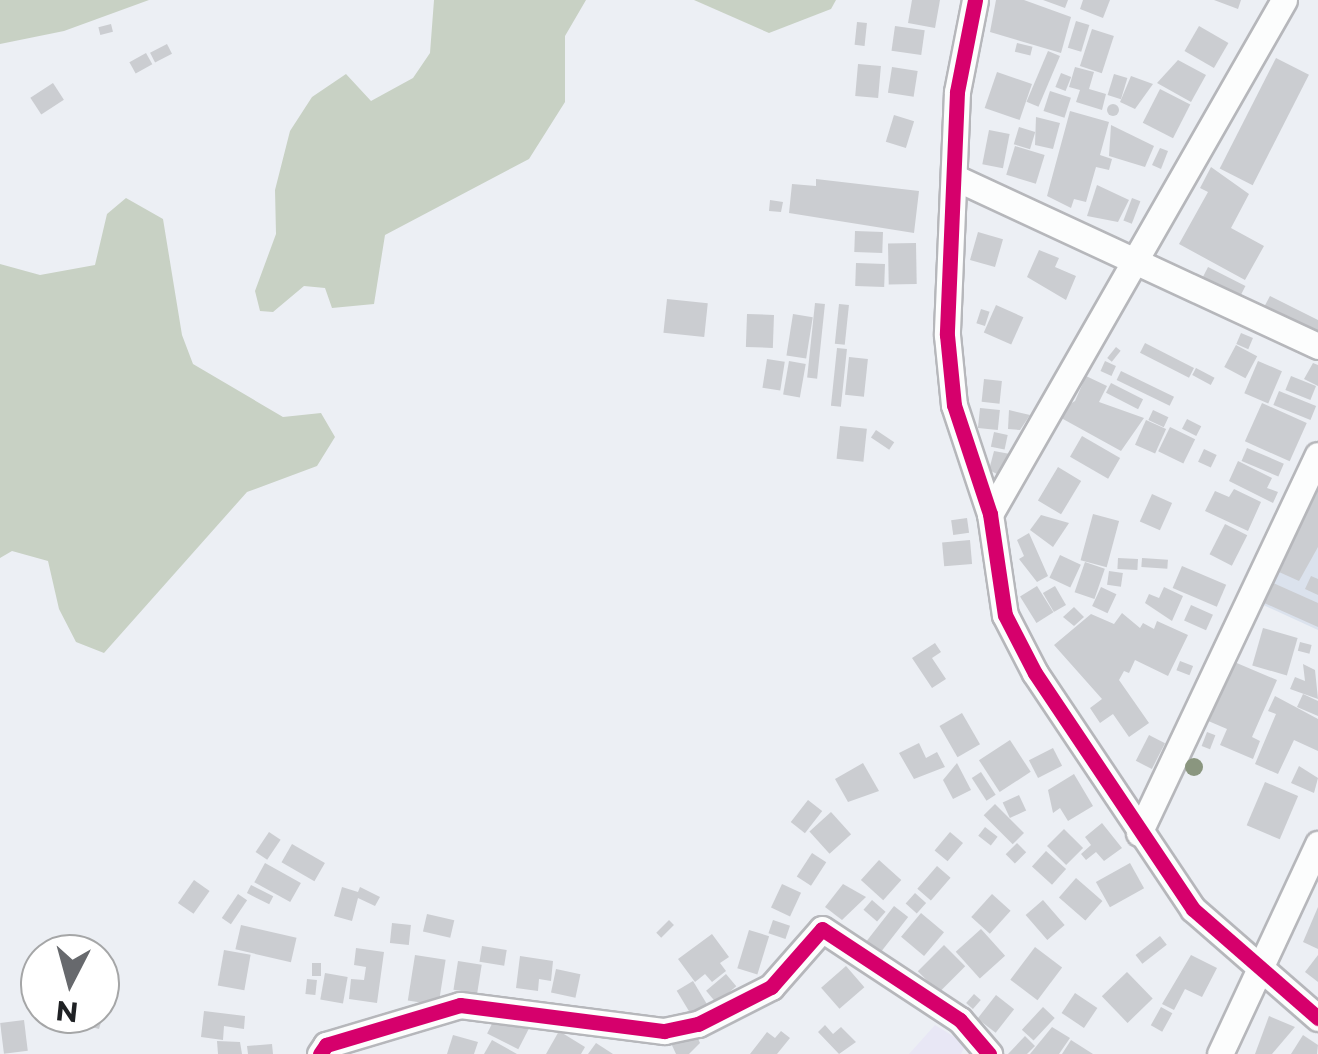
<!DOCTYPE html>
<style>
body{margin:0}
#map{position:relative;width:1318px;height:1054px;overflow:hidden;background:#eceff4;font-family:Montserrat,sans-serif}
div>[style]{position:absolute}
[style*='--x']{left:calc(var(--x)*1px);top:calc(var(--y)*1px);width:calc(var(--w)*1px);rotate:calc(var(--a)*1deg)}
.built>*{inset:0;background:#dbe2ed}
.education>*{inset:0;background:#e8e7f5}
.forest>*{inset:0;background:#c8d1c4}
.building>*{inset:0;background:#cbcdd1;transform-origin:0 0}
.round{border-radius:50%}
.roads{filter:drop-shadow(2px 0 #b6b7bb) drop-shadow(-2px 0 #b6b7bb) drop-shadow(0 2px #b6b7bb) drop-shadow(0 -2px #b6b7bb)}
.street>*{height:25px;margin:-12.5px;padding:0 12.5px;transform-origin:12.5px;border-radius:12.5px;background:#fcfdfd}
.cycleway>*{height:15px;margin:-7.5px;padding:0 7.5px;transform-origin:7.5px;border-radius:7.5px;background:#d6006c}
.trees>*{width:18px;height:18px;margin:-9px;border-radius:50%;background:#8a967f}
span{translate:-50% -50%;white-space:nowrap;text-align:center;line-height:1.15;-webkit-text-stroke:8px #fff;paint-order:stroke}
.north{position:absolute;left:20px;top:934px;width:100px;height:100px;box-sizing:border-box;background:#fff;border:2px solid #a5a6a7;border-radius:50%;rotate:186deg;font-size:28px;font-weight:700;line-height:40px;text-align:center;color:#1f2124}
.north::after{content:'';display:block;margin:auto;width:35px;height:45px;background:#67696d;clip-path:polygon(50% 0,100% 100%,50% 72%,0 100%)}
</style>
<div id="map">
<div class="built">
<div style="clip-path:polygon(1318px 474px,1318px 630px,1259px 603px)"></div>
</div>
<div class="education">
<div style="clip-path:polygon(935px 1025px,966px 1044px,961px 1054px,909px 1054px)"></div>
</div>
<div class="forest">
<div style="clip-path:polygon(0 0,149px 0,64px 31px,0 44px)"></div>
<div style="clip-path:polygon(434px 0,586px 0,565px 36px,565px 102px,529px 159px,385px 235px,374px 304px,332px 308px,325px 288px,304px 286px,273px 312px,260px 311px,255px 291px,276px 234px,275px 190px,290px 131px,312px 97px,346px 74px,371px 101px,413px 78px,430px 53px)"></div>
<div style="clip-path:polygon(694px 0,836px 0,831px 9px,769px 33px)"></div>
<div style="clip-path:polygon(126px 198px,163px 219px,182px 335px,193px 364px,283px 417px,321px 413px,335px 437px,317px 466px,247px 492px,104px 653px,76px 642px,59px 609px,48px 561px,12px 551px,0 558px,0 264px,40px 275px,95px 265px,107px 214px)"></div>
</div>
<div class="building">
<div style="clip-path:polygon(912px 0,940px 0,935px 28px,908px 23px)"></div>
<div style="clip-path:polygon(996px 0,1024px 0,1071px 17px,1061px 53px,990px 32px)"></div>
<div style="clip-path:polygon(1043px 0,1068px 0,1065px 8px)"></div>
<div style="clip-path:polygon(1083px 0,1110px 0,1103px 18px,1080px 9px)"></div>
<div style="clip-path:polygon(1214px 0,1241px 0,1238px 9px)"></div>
<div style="left:1076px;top:21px;width:14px;height:28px;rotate:17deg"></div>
<div style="left:857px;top:22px;width:10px;height:23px;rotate:6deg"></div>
<div style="left:111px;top:24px;width:8px;height:13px;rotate:76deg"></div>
<div style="left:895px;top:26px;width:30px;height:25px;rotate:8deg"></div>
<div style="left:1199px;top:26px;width:34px;height:29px;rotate:30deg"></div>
<div style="left:1092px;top:29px;width:23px;height:39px;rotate:18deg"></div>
<div style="left:1017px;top:43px;width:16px;height:9px;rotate:14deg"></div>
<div style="left:167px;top:44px;width:11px;height:19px;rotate:63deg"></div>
<div style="left:1048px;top:51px;width:13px;height:55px;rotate:23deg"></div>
<div style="left:146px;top:53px;width:13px;height:19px;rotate:61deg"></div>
<div style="left:1276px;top:58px;width:37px;height:124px;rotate:27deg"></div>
<div style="clip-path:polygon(1178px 60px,1206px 75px,1191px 102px,1157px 83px)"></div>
<div style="left:858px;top:64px;width:23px;height:32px;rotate:5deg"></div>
<div style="left:892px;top:67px;width:26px;height:26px;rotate:9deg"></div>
<div style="clip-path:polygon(1075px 67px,1094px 72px,1089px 89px,1106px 94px,1102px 110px,1076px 102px,1080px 90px,1069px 87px)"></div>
<div style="left:997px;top:72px;width:37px;height:38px;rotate:19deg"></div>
<div style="left:1061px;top:73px;width:11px;height:15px;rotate:22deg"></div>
<div style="left:1114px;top:74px;width:14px;height:22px;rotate:17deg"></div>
<div style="clip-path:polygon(1131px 76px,1153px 84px,1135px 109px,1120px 102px)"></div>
<div style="left:53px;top:83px;width:20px;height:27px;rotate:57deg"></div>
<div style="left:1160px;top:89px;width:34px;height:38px;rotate:27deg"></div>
<div style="left:1050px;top:91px;width:22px;height:21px;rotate:18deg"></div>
<div class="round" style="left:1107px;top:104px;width:12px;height:12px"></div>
<div style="clip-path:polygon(1070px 111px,1109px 122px,1100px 155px,1112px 159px,1109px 170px,1096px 167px,1086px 202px,1074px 199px,1071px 208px,1047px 196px)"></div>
<div style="left:894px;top:115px;width:21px;height:28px;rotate:17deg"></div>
<div style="clip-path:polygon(1036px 117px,1060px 123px,1053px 149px,1035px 145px)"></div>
<div style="clip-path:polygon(1111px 125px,1154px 146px,1145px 167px,1109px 156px)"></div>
<div style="left:1019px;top:127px;width:17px;height:18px;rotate:17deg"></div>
<div style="left:989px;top:130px;width:21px;height:35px;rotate:11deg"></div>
<div style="left:1015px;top:146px;width:31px;height:30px;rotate:17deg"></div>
<div style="clip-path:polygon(1160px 148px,1168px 151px,1161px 169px,1152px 165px)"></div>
<div style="clip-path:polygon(1211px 167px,1249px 194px,1231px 228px,1264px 246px,1245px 280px,1179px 244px,1208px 192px,1200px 188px)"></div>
<div style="clip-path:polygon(816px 179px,919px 191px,914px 233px,789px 213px,792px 184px,816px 186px)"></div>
<div style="clip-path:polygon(1097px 185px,1129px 200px,1118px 222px,1087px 216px)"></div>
<div style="left:1132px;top:198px;width:9px;height:24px;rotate:21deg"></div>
<div style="clip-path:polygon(770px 200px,783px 202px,781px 212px,769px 211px)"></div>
<div style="left:855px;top:231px;width:28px;height:21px;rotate:2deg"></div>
<div style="left:978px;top:232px;width:26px;height:29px;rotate:16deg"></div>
<div style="left:916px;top:243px;width:41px;height:28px;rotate:89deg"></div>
<div style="clip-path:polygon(1039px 250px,1059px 258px,1055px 267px,1076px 276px,1066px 300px,1027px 277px)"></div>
<div style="left:856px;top:263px;width:29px;height:23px;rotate:2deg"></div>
<div style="left:1208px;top:267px;width:42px;height:14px;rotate:27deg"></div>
<div style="clip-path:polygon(1270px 296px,1318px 320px,1318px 336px,1263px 309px)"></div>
<div style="left:667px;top:299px;width:41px;height:34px;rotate:6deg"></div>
<div style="left:815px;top:303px;width:10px;height:75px;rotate:6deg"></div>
<div style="left:839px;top:304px;width:10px;height:40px;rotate:6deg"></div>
<div style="left:996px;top:305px;width:30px;height:30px;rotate:24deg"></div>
<div style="left:981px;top:309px;width:9px;height:15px;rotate:18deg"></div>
<div style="left:747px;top:314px;width:27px;height:33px;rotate:2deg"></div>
<div style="left:793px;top:314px;width:20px;height:42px;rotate:9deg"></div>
<div style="left:1241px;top:333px;width:13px;height:12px;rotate:23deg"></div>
<div style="left:1145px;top:343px;width:55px;height:11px;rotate:27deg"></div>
<div style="left:1236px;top:345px;width:24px;height:25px;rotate:28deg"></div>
<div style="left:1116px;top:347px;width:6px;height:14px;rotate:39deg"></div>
<div style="left:837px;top:348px;width:10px;height:58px;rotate:6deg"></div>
<div style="left:849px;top:357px;width:19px;height:38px;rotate:6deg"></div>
<div style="left:767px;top:359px;width:18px;height:29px;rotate:9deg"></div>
<div style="left:789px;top:361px;width:17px;height:34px;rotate:10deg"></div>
<div style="left:1105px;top:361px;width:12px;height:11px;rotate:24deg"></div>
<div style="left:1258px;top:361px;width:26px;height:35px;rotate:23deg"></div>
<div style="clip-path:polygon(1313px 363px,1318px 365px,1318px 386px,1304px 379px)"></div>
<div style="left:1196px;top:368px;width:21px;height:8px;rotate:28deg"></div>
<div style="left:1121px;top:371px;width:59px;height:10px;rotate:26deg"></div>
<div style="clip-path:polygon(1086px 376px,1107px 386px,1099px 402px,1144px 418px,1121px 451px,1063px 419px,1060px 410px,1075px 401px)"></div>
<div style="left:1291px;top:376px;width:27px;height:15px;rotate:22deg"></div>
<div style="left:984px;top:379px;width:18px;height:23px;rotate:6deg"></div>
<div style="left:1111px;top:383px;width:36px;height:11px;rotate:27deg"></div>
<div style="left:1279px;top:391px;width:40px;height:15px;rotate:22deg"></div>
<div style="left:1262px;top:403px;width:49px;height:42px;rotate:24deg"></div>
<div style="left:980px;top:408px;width:20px;height:20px;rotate:6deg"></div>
<div style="clip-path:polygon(1009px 410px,1030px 415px,1020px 430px,1008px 429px)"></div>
<div style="left:1153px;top:410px;width:17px;height:11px;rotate:25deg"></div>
<div style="left:1187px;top:419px;width:16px;height:11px;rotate:27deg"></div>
<div style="left:1146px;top:420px;width:22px;height:27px;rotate:24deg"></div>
<div style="left:840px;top:426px;width:27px;height:33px;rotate:6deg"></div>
<div style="left:1170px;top:427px;width:28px;height:27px;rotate:26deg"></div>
<div style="left:876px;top:430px;width:22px;height:9px;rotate:34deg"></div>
<div style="left:994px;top:432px;width:14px;height:15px;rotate:12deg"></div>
<div style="left:1082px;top:436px;width:44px;height:24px;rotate:30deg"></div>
<div style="left:1247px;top:448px;width:40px;height:14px;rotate:23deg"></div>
<div style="left:1204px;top:449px;width:14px;height:14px;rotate:25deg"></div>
<div style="clip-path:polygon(994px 451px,1010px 454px,997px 474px,989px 470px)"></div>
<div style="clip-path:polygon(1238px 461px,1272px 478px,1267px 488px,1278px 492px,1273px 503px,1229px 481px)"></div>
<div style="left:1058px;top:467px;width:27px;height:39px;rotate:31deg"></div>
<div style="clip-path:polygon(1318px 486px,1318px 547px,1299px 581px,1279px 572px)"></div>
<div style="clip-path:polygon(1234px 489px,1261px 502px,1248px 531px,1205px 511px,1215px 491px,1229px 497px)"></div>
<div style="left:1152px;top:494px;width:22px;height:30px;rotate:24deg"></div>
<div style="left:1093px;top:514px;width:27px;height:48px;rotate:15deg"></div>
<div style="clip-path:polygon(1041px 515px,1069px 523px,1053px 547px,1030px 530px)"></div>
<div style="left:967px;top:518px;width:15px;height:16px;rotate:82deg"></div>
<div style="left:1225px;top:524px;width:25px;height:34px;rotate:27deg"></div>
<div style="clip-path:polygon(1029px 533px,1048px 576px,1037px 582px,1019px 559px,1024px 556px,1017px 540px)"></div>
<div style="left:970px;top:540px;width:24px;height:28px;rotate:85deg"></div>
<div style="left:1060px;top:555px;width:23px;height:25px;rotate:25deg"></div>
<div style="left:1118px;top:558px;width:20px;height:11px;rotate:3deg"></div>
<div style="left:1142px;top:558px;width:26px;height:9px;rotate:4deg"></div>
<div style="left:1085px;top:562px;width:21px;height:32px;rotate:19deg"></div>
<div style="left:1182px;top:566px;width:48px;height:24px;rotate:23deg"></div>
<div style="left:1109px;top:571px;width:14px;height:14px;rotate:8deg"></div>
<div style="clip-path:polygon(1311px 576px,1318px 579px,1318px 595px,1305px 589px)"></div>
<div style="clip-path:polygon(1271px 582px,1318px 603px,1318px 627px,1262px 602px)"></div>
<div style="left:1037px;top:586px;width:31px;height:20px;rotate:58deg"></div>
<div style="left:1055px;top:586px;width:22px;height:14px;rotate:60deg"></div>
<div style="left:1101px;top:587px;width:17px;height:21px;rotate:25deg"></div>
<div style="clip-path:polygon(1164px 587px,1183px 596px,1172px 621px,1145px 603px,1149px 594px,1159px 598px)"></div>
<div style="left:1191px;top:605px;width:24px;height:17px;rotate:24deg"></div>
<div style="clip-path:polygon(1074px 607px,1084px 617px,1074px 626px,1063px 617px)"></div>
<div style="clip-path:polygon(1122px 613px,1140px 628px,1143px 623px,1154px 629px,1157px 621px,1188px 635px,1168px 676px,1135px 660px,1129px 673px,1124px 671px,1119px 680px,1149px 723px,1129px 737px,1113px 714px,1100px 723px,1090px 708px,1102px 699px,1054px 645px,1091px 614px,1114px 624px)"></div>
<div style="left:1263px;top:628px;width:36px;height:39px;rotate:16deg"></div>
<div style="left:1300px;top:642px;width:12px;height:9px;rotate:14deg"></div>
<div style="clip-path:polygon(935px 643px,941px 652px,932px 658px,946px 679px,932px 688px,912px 658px)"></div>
<div style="left:1180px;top:661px;width:14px;height:10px;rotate:21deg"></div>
<div style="clip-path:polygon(1232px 661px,1277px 680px,1252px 737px,1260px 741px,1253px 759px,1220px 745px,1227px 729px,1206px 720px)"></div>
<div style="clip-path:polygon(1303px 664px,1315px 670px,1318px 699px,1290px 689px,1295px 677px,1305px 681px)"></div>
<div style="clip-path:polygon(1303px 694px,1318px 701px,1318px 716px,1297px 707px)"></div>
<div style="clip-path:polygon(1275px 696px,1318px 719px,1318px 751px,1294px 740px,1278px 774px,1255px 764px,1276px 714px,1268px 711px)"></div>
<div style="left:962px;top:713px;width:36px;height:26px;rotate:60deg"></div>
<div style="left:1207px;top:732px;width:9px;height:15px;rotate:21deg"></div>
<div style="left:1149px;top:735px;width:18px;height:29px;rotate:27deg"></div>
<div style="left:1010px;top:740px;width:38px;height:37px;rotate:57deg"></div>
<div style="clip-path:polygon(919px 743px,926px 758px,937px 752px,945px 767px,914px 779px,899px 753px)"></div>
<div style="left:1053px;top:748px;width:20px;height:27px;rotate:63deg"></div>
<div style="clip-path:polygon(863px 763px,879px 791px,848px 802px,835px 779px)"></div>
<div style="clip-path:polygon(957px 763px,971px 790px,953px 799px,943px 780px)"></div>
<div style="clip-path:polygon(1299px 766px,1318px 778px,1314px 793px,1291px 783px)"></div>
<div style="left:981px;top:772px;width:27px;height:11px;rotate:57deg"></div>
<div style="clip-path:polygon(1074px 774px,1093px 806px,1068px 821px,1060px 808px,1053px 813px,1048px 790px)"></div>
<div style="left:1265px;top:782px;width:36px;height:47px;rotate:23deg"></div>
<div style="left:1019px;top:795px;width:17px;height:18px;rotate:65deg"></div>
<div style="left:808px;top:800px;width:18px;height:28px;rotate:38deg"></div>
<div style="left:995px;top:804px;width:41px;height:16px;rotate:45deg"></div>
<div style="left:831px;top:812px;width:30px;height:29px;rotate:48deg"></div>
<div style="clip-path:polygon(1102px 823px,1122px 848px,1104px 861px,1096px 852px,1086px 860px,1081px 854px,1091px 845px,1085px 837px)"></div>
<div style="left:985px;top:827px;width:16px;height:11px;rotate:38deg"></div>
<div style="left:1064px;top:829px;width:27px;height:24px;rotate:45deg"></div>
<div style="left:269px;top:832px;width:14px;height:24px;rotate:34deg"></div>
<div style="left:950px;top:832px;width:17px;height:24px;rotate:40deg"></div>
<div style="left:1017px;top:843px;width:13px;height:16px;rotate:45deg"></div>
<div style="left:292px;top:844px;width:38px;height:21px;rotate:30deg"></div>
<div style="left:1046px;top:851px;width:27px;height:21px;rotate:42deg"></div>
<div style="left:812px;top:853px;width:17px;height:28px;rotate:33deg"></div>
<div style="left:879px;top:860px;width:30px;height:27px;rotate:42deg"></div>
<div style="left:265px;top:863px;width:41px;height:22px;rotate:29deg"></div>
<div style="left:1130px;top:863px;width:29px;height:39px;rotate:61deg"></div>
<div style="left:937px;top:866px;width:18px;height:30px;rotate:41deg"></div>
<div style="left:1076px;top:878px;width:35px;height:26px;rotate:41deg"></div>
<div style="left:194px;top:880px;width:19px;height:28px;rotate:35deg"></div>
<div style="left:782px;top:884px;width:21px;height:26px;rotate:25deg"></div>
<div style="clip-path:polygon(843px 884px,866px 897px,842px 920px,825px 907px)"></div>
<div style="left:251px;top:885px;width:25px;height:9px;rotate:27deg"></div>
<div style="clip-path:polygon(342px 887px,358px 892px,360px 887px,380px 897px,375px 906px,358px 898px,352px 921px,334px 916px)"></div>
<div style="left:915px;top:893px;width:15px;height:14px;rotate:42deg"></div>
<div style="left:238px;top:894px;width:11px;height:29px;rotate:34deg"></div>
<div style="left:992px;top:894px;width:25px;height:31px;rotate:42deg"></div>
<div style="left:872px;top:900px;width:18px;height:13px;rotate:41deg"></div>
<div style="left:1043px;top:900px;width:33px;height:23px;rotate:49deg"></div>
<div style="left:894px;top:906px;width:18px;height:45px;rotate:38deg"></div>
<div style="clip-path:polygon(1318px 907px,1318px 949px,1303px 942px)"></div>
<div style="left:921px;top:913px;width:30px;height:31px;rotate:40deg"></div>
<div style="left:427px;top:914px;width:28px;height:18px;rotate:13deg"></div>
<div style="left:669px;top:920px;width:7px;height:18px;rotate:45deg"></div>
<div style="left:773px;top:920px;width:18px;height:14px;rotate:19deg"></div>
<div style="left:392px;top:923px;width:19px;height:20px;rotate:6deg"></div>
<div style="left:241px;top:925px;width:57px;height:25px;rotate:13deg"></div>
<div style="left:981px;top:929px;width:36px;height:34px;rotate:48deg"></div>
<div style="left:749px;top:930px;width:21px;height:40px;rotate:17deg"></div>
<div style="clip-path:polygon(712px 934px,729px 957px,720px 963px,726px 971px,712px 982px,705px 974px,695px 982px,678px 959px)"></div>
<div style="left:1160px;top:936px;width:11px;height:31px;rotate:52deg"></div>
<div style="left:944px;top:945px;width:30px;height:37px;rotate:45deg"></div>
<div style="left:482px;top:946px;width:25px;height:16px;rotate:9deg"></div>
<div style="left:1035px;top:947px;width:34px;height:41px;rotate:37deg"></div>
<div style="clip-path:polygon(356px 948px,384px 952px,377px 1003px,349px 999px,351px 979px,364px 980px,366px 967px,354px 965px)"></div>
<div style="left:224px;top:950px;width:27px;height:36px;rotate:10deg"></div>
<div style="left:415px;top:955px;width:31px;height:46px;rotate:9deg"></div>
<div style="clip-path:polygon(1191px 955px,1217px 968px,1202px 997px,1185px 989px,1174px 1010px,1162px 1004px)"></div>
<div style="clip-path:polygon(1318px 955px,1318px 982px,1305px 972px)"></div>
<div style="clip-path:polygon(520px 956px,553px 961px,551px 981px,539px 979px,538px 991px,516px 988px)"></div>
<div style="left:458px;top:961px;width:24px;height:29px;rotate:9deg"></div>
<div style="left:312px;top:963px;width:9px;height:13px"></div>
<div style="left:846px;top:966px;width:28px;height:33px;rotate:49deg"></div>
<div style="left:556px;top:969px;width:25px;height:24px;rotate:12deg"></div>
<div style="left:1127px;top:972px;width:37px;height:35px;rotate:46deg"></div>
<div style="left:325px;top:973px;width:23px;height:27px;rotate:10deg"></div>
<div style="left:726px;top:974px;width:16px;height:26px;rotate:50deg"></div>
<div style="left:307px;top:979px;width:10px;height:15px;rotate:6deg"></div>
<div style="left:693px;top:981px;width:31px;height:19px;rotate:59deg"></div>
<div style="left:1075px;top:993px;width:27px;height:24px;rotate:34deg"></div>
<div style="left:974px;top:994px;width:9px;height:12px;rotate:41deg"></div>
<div style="left:996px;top:995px;width:23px;height:30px;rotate:38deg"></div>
<div style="clip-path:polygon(100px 1001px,107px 1003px,99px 1029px,81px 1024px,84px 1014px,100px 1014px)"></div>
<div style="left:1043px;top:1007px;width:16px;height:31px;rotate:43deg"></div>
<div style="left:1161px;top:1007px;width:13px;height:21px;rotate:29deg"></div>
<div style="clip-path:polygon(204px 1011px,245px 1016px,244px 1029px,224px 1026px,223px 1040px,201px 1037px)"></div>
<div style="left:498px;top:1012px;width:35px;height:24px;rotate:27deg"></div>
<div style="clip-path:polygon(1269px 1016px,1295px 1027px,1272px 1054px,1255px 1054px)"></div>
<div style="left:24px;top:1020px;width:31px;height:24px;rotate:83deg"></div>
<div style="clip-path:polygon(825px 1025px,833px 1034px,841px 1027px,856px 1042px,839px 1054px,818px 1032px)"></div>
<div style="clip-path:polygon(1052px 1027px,1070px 1038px,1059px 1054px,1030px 1054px)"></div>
<div style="clip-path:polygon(694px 1030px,700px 1043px,689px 1054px,676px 1054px,670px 1041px)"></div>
<div style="clip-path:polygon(559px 1031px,585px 1047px,581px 1054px,546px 1054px)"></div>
<div style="clip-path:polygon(781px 1031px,790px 1038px,777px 1054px,750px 1054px,767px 1032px,775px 1038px)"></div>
<div style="clip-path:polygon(453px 1035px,478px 1042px,474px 1054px,447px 1054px)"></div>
<div style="clip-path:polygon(1303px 1035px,1318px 1045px,1317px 1054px,1291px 1054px)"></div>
<div style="clip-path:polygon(1025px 1036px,1035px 1046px,1027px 1054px,1008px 1054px)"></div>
<div style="clip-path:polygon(492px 1040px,517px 1054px,484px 1054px)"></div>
<div style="clip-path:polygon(1071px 1040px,1093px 1054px,1062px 1054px)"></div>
<div style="clip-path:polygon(217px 1041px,240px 1042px,242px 1054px,218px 1054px)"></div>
<div style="clip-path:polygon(596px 1043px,613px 1054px,588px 1054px)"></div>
<div style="clip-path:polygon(272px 1044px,273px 1054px,248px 1054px,247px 1046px)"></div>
</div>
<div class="roads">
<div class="street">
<div style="--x:975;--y:0;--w:94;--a:101.1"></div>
<div style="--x:957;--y:92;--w:243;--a:92.4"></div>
<div style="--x:947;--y:335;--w:70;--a:84.3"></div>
<div style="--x:954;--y:405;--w:115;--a:71.7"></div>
<div style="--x:990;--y:514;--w:102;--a:81.6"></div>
<div style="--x:1005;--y:615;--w:65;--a:62.7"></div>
<div style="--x:1035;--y:673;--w:284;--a:56.2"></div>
<div style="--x:1193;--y:909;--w:166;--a:41.1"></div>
<div style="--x:956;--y:178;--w:399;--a:24.9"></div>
<div style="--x:990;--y:514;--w:592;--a:-60.23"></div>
<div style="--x:1139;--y:833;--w:418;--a:-64.7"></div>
<div style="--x:320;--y:1054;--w:11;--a:-56"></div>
<div style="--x:326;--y:1045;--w:140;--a:-16.6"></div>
<div style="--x:460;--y:1005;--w:206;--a:7.3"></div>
<div style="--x:664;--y:1031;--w:35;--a:-12"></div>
<div style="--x:698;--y:1024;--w:82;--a:-26.9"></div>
<div style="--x:771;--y:987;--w:77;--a:-48.7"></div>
<div style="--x:822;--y:929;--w:165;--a:33.4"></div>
<div style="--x:960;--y:1020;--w:45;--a:49.5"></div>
<div style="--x:1220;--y:1054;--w:232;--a:-65"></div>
</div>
</div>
<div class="cycleway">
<div style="--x:975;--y:0;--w:94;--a:101.1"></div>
<div style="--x:957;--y:92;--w:243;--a:92.4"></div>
<div style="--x:947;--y:335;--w:70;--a:84.3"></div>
<div style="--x:954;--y:405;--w:115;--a:71.7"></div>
<div style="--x:990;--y:514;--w:102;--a:81.6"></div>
<div style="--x:1005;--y:615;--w:65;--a:62.7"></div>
<div style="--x:1035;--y:673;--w:284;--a:56.2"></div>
<div style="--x:1193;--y:909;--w:166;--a:41.1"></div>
<div style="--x:320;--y:1054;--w:11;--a:-56"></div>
<div style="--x:326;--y:1045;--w:140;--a:-16.6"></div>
<div style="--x:460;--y:1005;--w:206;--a:7.3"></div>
<div style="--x:664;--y:1031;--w:35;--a:-12"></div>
<div style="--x:698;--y:1024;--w:82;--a:-26.9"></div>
<div style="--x:771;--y:987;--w:77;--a:-48.7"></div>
<div style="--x:822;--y:929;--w:165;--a:33.4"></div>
<div style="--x:960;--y:1020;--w:45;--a:49.5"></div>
</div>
<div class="trees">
<div style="left:1194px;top:767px"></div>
</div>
<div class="north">N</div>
</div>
